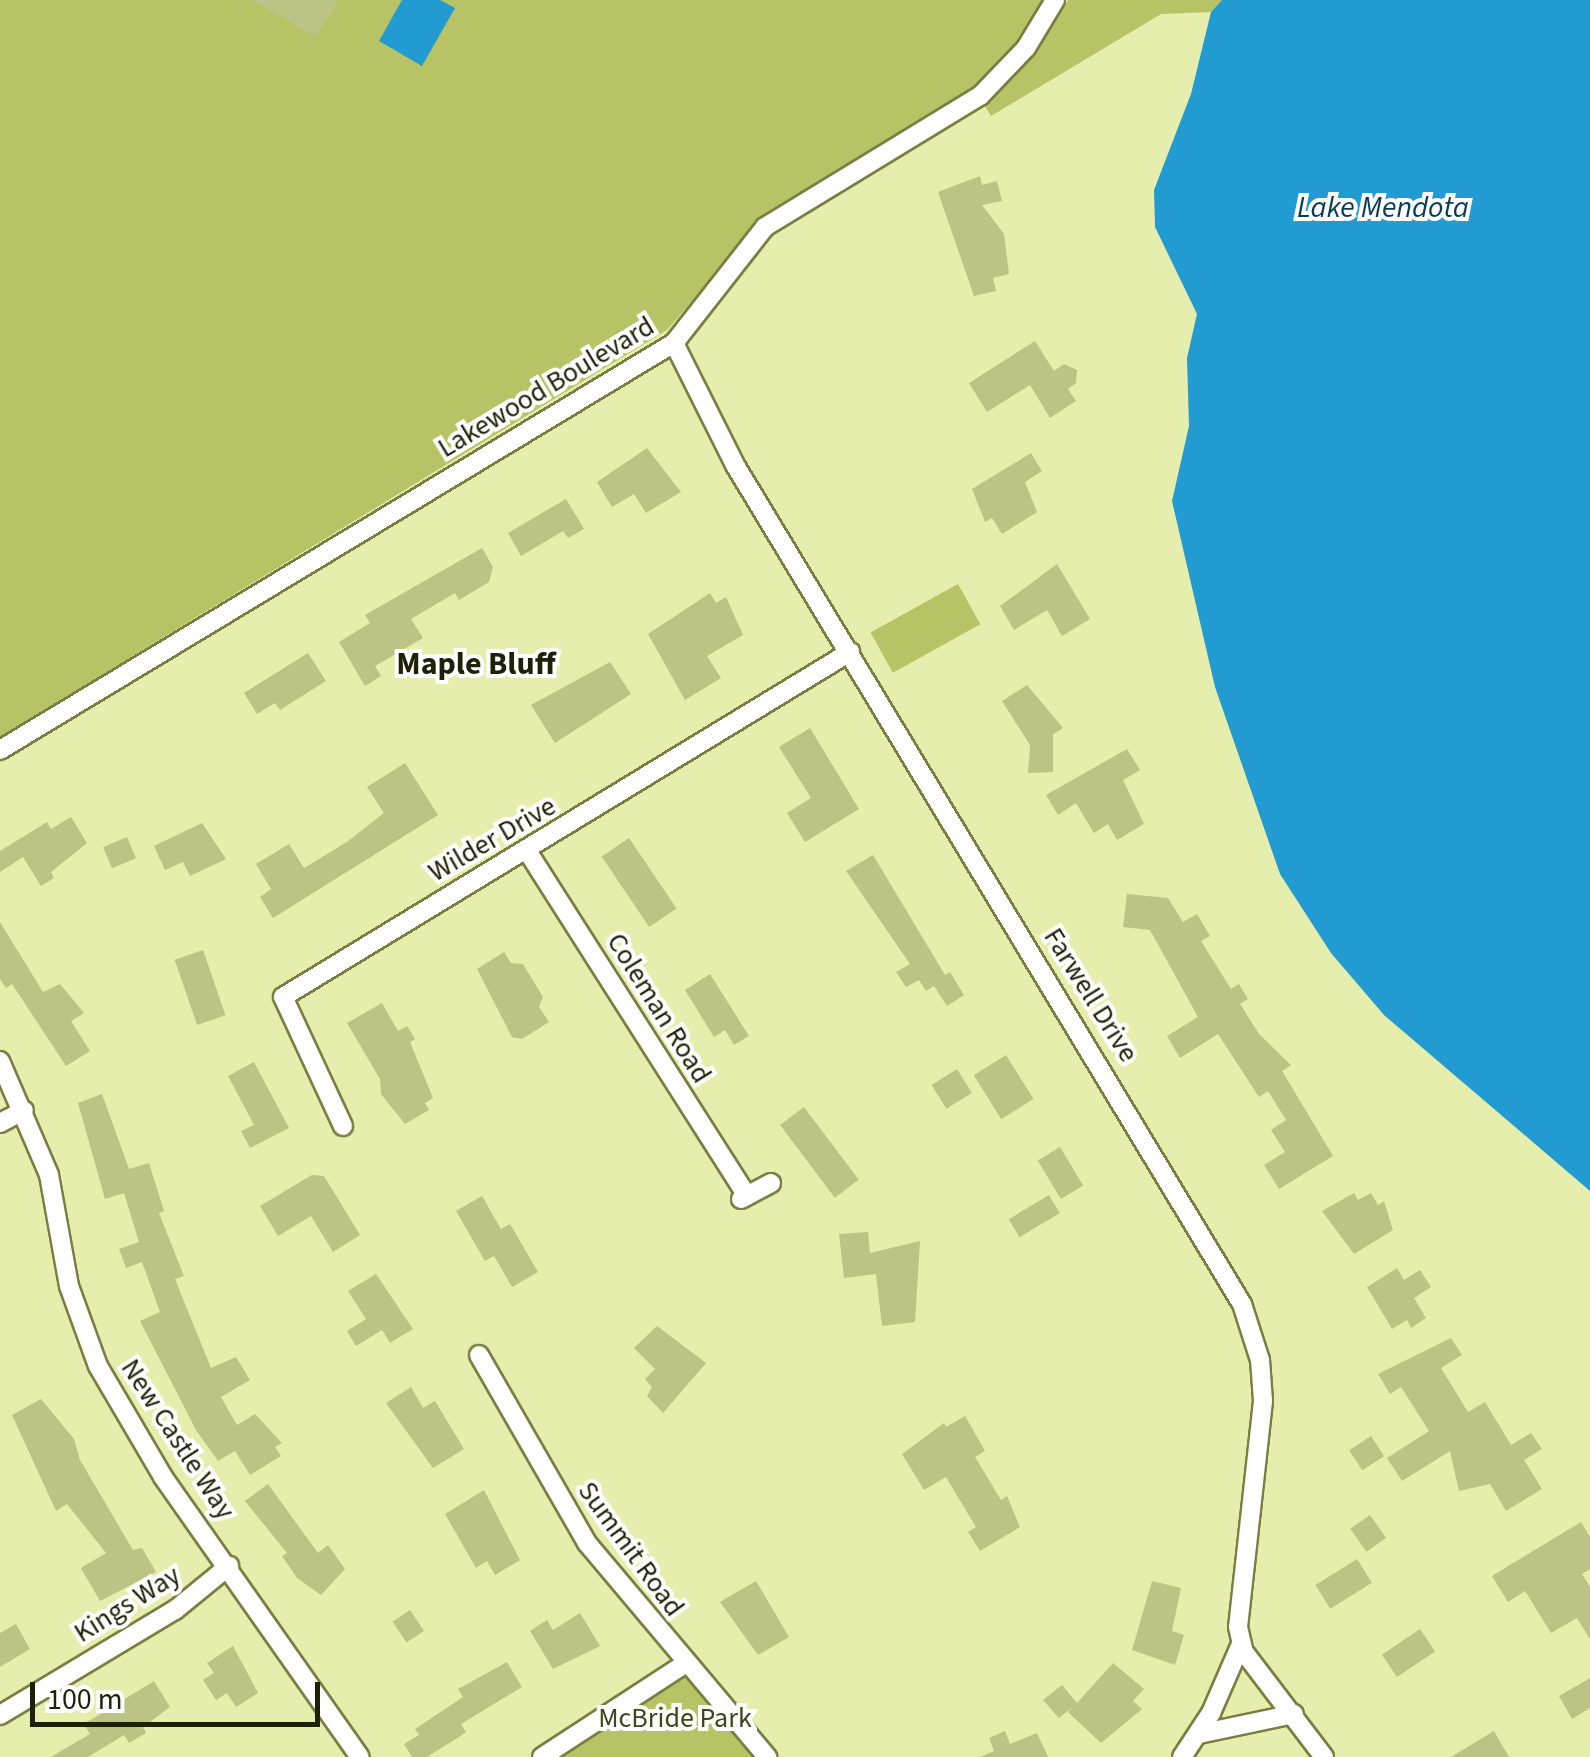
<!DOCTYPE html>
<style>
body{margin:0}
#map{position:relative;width:1590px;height:1757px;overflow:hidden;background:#e5eead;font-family:"Source Sans 3",sans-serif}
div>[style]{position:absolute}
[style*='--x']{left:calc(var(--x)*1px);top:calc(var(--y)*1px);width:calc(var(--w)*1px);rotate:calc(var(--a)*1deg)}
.green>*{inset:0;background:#b7c364;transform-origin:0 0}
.water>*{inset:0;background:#229ad2}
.building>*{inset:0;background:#bbc484;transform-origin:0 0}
.roads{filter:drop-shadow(2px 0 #787f41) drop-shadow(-2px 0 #787f41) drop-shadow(0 2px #787f41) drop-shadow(0 -2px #787f41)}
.street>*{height:18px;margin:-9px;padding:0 9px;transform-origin:9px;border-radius:9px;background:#fff}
span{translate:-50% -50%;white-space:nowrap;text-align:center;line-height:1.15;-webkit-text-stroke:8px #fff;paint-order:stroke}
.street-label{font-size:28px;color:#1e2007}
.park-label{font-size:28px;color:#40451a}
.water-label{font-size:30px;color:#0c3c53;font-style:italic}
.quarter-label{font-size:32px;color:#1e2007;font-weight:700}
.scale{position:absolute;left:30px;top:1682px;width:290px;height:45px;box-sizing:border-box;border:5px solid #1e2007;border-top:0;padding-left:12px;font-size:30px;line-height:35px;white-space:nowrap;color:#1e2007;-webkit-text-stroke:8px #fff;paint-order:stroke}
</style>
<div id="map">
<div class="green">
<div style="clip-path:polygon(0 0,1042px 0,1017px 42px,970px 90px,771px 210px,667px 330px,0 737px)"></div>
<div style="clip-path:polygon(1068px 0,1222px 0,1211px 12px,1161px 14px,991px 116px,985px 106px,1036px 53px)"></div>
<div style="left:958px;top:584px;width:46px;height:100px;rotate:61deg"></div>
<div style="clip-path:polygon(683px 1665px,767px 1757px,542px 1757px)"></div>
</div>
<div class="water">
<div style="clip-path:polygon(402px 0,440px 0,455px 8px,422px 66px,379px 41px)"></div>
<div style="clip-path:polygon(1222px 0,1590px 0,1590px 1191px,1384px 1015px,1331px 953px,1280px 874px,1215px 687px,1172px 501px,1189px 426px,1187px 358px,1197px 314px,1155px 227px,1154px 190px,1191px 94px,1211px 12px)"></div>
</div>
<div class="building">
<div style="clip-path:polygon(252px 0,339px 0,316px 37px)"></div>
<div style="clip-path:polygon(980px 176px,982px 185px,997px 181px,1002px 201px,982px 205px,1004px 234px,1009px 274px,993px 278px,996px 291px,974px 296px,938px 192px)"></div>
<div style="clip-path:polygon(1035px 341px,1054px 371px,1064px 364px,1077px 370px,1076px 383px,1068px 389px,1076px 401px,1050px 418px,1030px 385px,987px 412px,969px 383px)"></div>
<div style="clip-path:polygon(647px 448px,681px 492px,646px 513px,634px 494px,612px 507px,597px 482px)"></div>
<div style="clip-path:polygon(1031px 453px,1042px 471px,1025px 482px,1037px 512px,1002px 534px,992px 518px,985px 522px,972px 489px)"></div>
<div style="clip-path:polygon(566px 499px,584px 529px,568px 538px,563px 531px,521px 556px,508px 533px)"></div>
<div style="clip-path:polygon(482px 548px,493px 567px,489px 582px,459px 600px,455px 593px,411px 619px,423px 638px,375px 666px,381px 676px,365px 686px,339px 642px,370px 623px,365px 615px)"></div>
<div style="clip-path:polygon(1057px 564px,1090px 619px,1062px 636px,1047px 610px,1014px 630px,1000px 606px)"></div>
<div style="clip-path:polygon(710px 593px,716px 603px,726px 597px,743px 635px,707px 656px,721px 678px,685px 700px,648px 634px)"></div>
<div style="clip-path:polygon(308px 653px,326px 681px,280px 710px,275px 703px,257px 714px,244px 693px)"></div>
<div style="clip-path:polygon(610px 662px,631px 694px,555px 743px,531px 705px)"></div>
<div style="clip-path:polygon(1027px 685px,1063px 728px,1053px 734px,1053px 772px,1028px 773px,1030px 745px,1002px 701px)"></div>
<div style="clip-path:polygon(810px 728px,859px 809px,805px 842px,787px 813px,811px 798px,779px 747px)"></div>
<div style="clip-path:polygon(1127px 749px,1140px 770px,1123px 780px,1144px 824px,1117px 840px,1108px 824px,1094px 833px,1076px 803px,1058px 815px,1046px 795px)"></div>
<div style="clip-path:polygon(405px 763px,438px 815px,273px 918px,260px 897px,271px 889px,256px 864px,289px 844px,304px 868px,347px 842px,384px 813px,367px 787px)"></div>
<div style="clip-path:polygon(71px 817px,87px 843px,51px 872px,54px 878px,41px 886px,23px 857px,0 872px,0 851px,47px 822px,51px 829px)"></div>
<div style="clip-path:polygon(202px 823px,226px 859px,190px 876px,183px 862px,165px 870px,154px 846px)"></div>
<div style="left:127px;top:837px;width:23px;height:26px;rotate:67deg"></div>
<div style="left:629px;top:838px;width:85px;height:33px;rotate:56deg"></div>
<div style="clip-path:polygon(873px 855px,945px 975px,950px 972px,964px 995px,947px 1006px,934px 986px,926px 991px,919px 980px,906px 987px,896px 972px,910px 964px,846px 871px)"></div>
<div style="clip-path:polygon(1127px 894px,1168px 898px,1183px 922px,1197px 914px,1210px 936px,1201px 941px,1231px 989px,1239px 984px,1248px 999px,1240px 1004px,1259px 1034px,1291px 1065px,1282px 1071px,1333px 1156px,1279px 1189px,1264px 1165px,1285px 1152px,1271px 1130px,1286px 1120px,1268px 1091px,1259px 1097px,1218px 1034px,1180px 1058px,1167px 1036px,1198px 1017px,1150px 930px,1123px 927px)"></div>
<div style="clip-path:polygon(0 922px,43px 992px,60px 984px,84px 1013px,71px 1021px,90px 1051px,66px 1066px,12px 984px,6px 988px,0 979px)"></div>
<div style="left:203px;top:950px;width:69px;height:30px;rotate:71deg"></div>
<div style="clip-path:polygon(504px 952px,511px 963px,523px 964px,543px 997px,539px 1007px,549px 1022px,522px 1039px,512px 1037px,477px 969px)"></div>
<div style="clip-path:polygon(710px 974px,749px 1036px,734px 1045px,725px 1030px,714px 1037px,685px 990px)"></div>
<div style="clip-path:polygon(382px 1003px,398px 1031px,407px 1026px,415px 1039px,410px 1042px,433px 1098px,425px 1103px,429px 1110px,405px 1124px,381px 1094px,380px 1079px,347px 1023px)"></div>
<div style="left:1006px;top:1055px;width:52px;height:38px;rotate:58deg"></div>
<div style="clip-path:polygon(254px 1062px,289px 1128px,250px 1148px,241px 1131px,254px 1125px,228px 1076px)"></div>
<div style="left:957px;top:1069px;width:28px;height:30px;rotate:58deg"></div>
<div style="clip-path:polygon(102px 1094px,129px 1169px,149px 1163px,164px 1211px,159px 1213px,184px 1276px,175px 1279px,211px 1368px,236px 1357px,250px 1380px,221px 1397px,237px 1425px,255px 1414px,282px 1443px,275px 1447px,281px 1456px,250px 1475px,235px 1451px,218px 1461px,196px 1430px,140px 1321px,160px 1312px,142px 1262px,126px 1268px,119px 1249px,139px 1242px,124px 1193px,105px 1199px,78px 1103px)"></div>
<div style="left:804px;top:1107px;width:91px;height:30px;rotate:53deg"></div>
<div style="left:1060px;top:1147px;width:45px;height:26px;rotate:59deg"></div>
<div style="clip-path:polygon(312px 1175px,324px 1176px,360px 1235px,333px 1252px,311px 1216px,278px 1236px,260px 1206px)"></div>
<div style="clip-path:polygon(1354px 1193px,1358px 1200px,1371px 1193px,1378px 1205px,1384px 1201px,1393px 1230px,1354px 1254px,1322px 1211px)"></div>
<div style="left:1049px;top:1195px;width:21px;height:47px;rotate:59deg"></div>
<div style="clip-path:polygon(482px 1196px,501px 1229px,510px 1224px,538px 1272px,512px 1287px,494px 1256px,485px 1261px,456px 1211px)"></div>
<div style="clip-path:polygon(868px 1232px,870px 1253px,920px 1241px,915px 1322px,882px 1326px,876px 1274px,844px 1278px,839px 1234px)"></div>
<div style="clip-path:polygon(1397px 1268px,1404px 1280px,1420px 1270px,1431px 1287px,1414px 1298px,1426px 1318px,1411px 1328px,1407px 1320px,1392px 1329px,1367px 1287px)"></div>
<div style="clip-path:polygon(376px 1274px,413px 1329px,390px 1343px,382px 1330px,356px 1346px,347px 1331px,366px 1319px,348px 1291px)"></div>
<div style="clip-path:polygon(657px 1326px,706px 1363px,663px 1413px,647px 1396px,652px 1387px,645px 1379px,655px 1369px,634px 1348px)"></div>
<div style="clip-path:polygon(1451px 1338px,1462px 1355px,1441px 1368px,1468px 1412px,1485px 1402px,1511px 1445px,1531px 1433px,1542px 1449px,1524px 1460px,1542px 1489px,1506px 1511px,1490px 1484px,1459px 1491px,1450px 1451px,1402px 1481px,1387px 1458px,1429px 1431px,1401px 1387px,1390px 1394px,1378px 1374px)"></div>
<div style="clip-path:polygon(411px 1387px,423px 1408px,435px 1401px,464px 1449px,433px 1468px,386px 1403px)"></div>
<div style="clip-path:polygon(41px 1399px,74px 1439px,80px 1460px,133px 1550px,142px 1548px,156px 1572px,100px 1601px,81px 1568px,106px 1553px,67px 1504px,56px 1511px,12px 1415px)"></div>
<div style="clip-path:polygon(965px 1416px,985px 1451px,975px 1457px,1001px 1500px,1007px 1496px,1020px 1527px,980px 1551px,968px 1532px,976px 1527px,946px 1477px,924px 1490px,902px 1454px,944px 1423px,946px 1427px)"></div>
<div style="left:1371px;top:1436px;width:24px;height:26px;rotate:57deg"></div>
<div style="clip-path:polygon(268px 1484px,318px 1553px,328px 1545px,345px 1569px,321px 1595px,297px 1578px,282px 1556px,287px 1553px,245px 1501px)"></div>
<div style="clip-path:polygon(484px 1490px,520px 1560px,495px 1575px,487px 1561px,476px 1568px,445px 1514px)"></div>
<div style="left:1370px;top:1515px;width:28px;height:24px;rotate:55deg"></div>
<div style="clip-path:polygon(1581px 1522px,1590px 1537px,1590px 1569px,1582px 1574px,1590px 1587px,1590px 1639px,1577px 1618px,1551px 1633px,1525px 1591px,1508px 1602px,1492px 1576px)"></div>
<div style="left:1357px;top:1559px;width:28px;height:49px;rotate:58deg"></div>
<div style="clip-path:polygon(756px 1581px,789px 1637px,758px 1655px,720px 1602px)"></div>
<div style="clip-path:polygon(1152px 1581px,1181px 1588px,1172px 1631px,1184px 1635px,1175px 1665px,1132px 1650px)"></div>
<div style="left:410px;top:1610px;width:25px;height:21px;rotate:56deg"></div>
<div style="clip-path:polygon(580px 1613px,600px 1646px,553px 1669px,530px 1631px,547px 1620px,553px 1630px)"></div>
<div style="clip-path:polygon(16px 1624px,30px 1649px,0 1667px,0 1633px)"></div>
<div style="left:1420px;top:1629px;width:27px;height:46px;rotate:56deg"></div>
<div style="clip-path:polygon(233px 1646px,258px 1693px,236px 1707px,227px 1693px,216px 1700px,203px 1680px,214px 1673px,207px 1663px)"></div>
<div style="clip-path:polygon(507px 1662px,522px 1687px,461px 1724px,466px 1732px,459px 1737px,427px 1757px,412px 1757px,404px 1744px,419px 1735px,415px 1729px,463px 1697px,458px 1689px)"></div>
<div style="clip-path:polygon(1113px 1663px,1144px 1689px,1133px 1701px,1142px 1709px,1101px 1743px,1068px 1712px,1074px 1706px,1059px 1718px,1043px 1700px,1062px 1685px,1077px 1703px)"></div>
<div style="clip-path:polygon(1590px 1678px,1590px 1708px,1572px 1719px,1559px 1696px)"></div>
<div style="clip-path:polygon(154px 1681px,170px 1707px,143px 1727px,146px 1733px,129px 1743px,124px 1735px,88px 1757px,51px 1757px,90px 1734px,84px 1724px)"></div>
<div style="clip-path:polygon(1005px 1731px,1010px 1744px,1037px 1733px,1048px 1757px,980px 1757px,994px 1751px,989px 1738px)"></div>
<div style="clip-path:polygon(1494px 1731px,1509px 1757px,1451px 1757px)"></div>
</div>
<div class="roads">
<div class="street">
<div style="--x:674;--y:343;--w:136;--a:63.4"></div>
<div style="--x:735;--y:465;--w:980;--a:58.86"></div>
<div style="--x:1242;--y:1304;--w:59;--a:72.2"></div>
<div style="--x:1260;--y:1360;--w:41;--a:85.8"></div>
<div style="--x:1263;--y:1401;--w:227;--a:96.3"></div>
<div style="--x:1238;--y:1627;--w:26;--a:77"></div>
<div style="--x:1244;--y:1652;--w:132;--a:52.7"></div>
<div style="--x:0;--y:750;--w:787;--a:-31.13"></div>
<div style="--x:674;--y:343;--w:147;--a:-51.9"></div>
<div style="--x:765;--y:227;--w:252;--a:-31.4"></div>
<div style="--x:980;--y:96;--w:66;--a:-46.2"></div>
<div style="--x:1026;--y:48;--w:56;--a:-58.9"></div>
<div style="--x:526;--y:849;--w:411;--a:57.5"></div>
<div style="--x:0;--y:1061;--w:124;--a:66.7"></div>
<div style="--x:49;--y:1175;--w:113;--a:79.8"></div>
<div style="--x:69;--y:1286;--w:85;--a:70.1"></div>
<div style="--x:98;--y:1366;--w:129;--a:59.6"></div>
<div style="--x:163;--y:1477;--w:342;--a:54.9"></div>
<div style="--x:0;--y:1123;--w:27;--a:-28"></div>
<div style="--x:343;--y:1126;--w:142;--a:-114.9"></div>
<div style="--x:283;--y:997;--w:664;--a:-31.32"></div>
<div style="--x:741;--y:1199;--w:34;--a:-28"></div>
<div style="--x:479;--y:1355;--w:217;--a:60.1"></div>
<div style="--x:587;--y:1543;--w:280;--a:49.9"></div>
<div style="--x:0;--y:1715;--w:204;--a:-31"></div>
<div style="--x:175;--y:1610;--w:70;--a:-39.2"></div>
<div style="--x:1199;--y:1734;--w:97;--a:-11.9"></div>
<div style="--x:542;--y:1757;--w:168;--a:-33.1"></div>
<div style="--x:1182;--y:1757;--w:53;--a:-56.6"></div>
<div style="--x:1211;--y:1713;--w:75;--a:-66.5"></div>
</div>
</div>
<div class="street-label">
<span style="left:546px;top:387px;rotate:-31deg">Lakewood Boulevard</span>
<span style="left:492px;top:839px;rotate:-30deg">Wilder Drive</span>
<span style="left:1091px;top:995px;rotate:58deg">Farwell Drive</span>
<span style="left:659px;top:1008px;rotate:58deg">Coleman Road</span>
<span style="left:178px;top:1439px;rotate:57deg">New Castle Way</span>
<span style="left:631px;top:1549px;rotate:54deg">Summit Road</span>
<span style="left:127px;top:1604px;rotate:-32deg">Kings Way</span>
</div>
<div class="park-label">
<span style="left:675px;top:1718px">McBride Park</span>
</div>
<div class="water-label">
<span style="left:1383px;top:208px">Lake Mendota</span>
</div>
<div class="quarter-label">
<span style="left:476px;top:664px">Maple Bluff</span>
</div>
<div class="scale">100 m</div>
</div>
